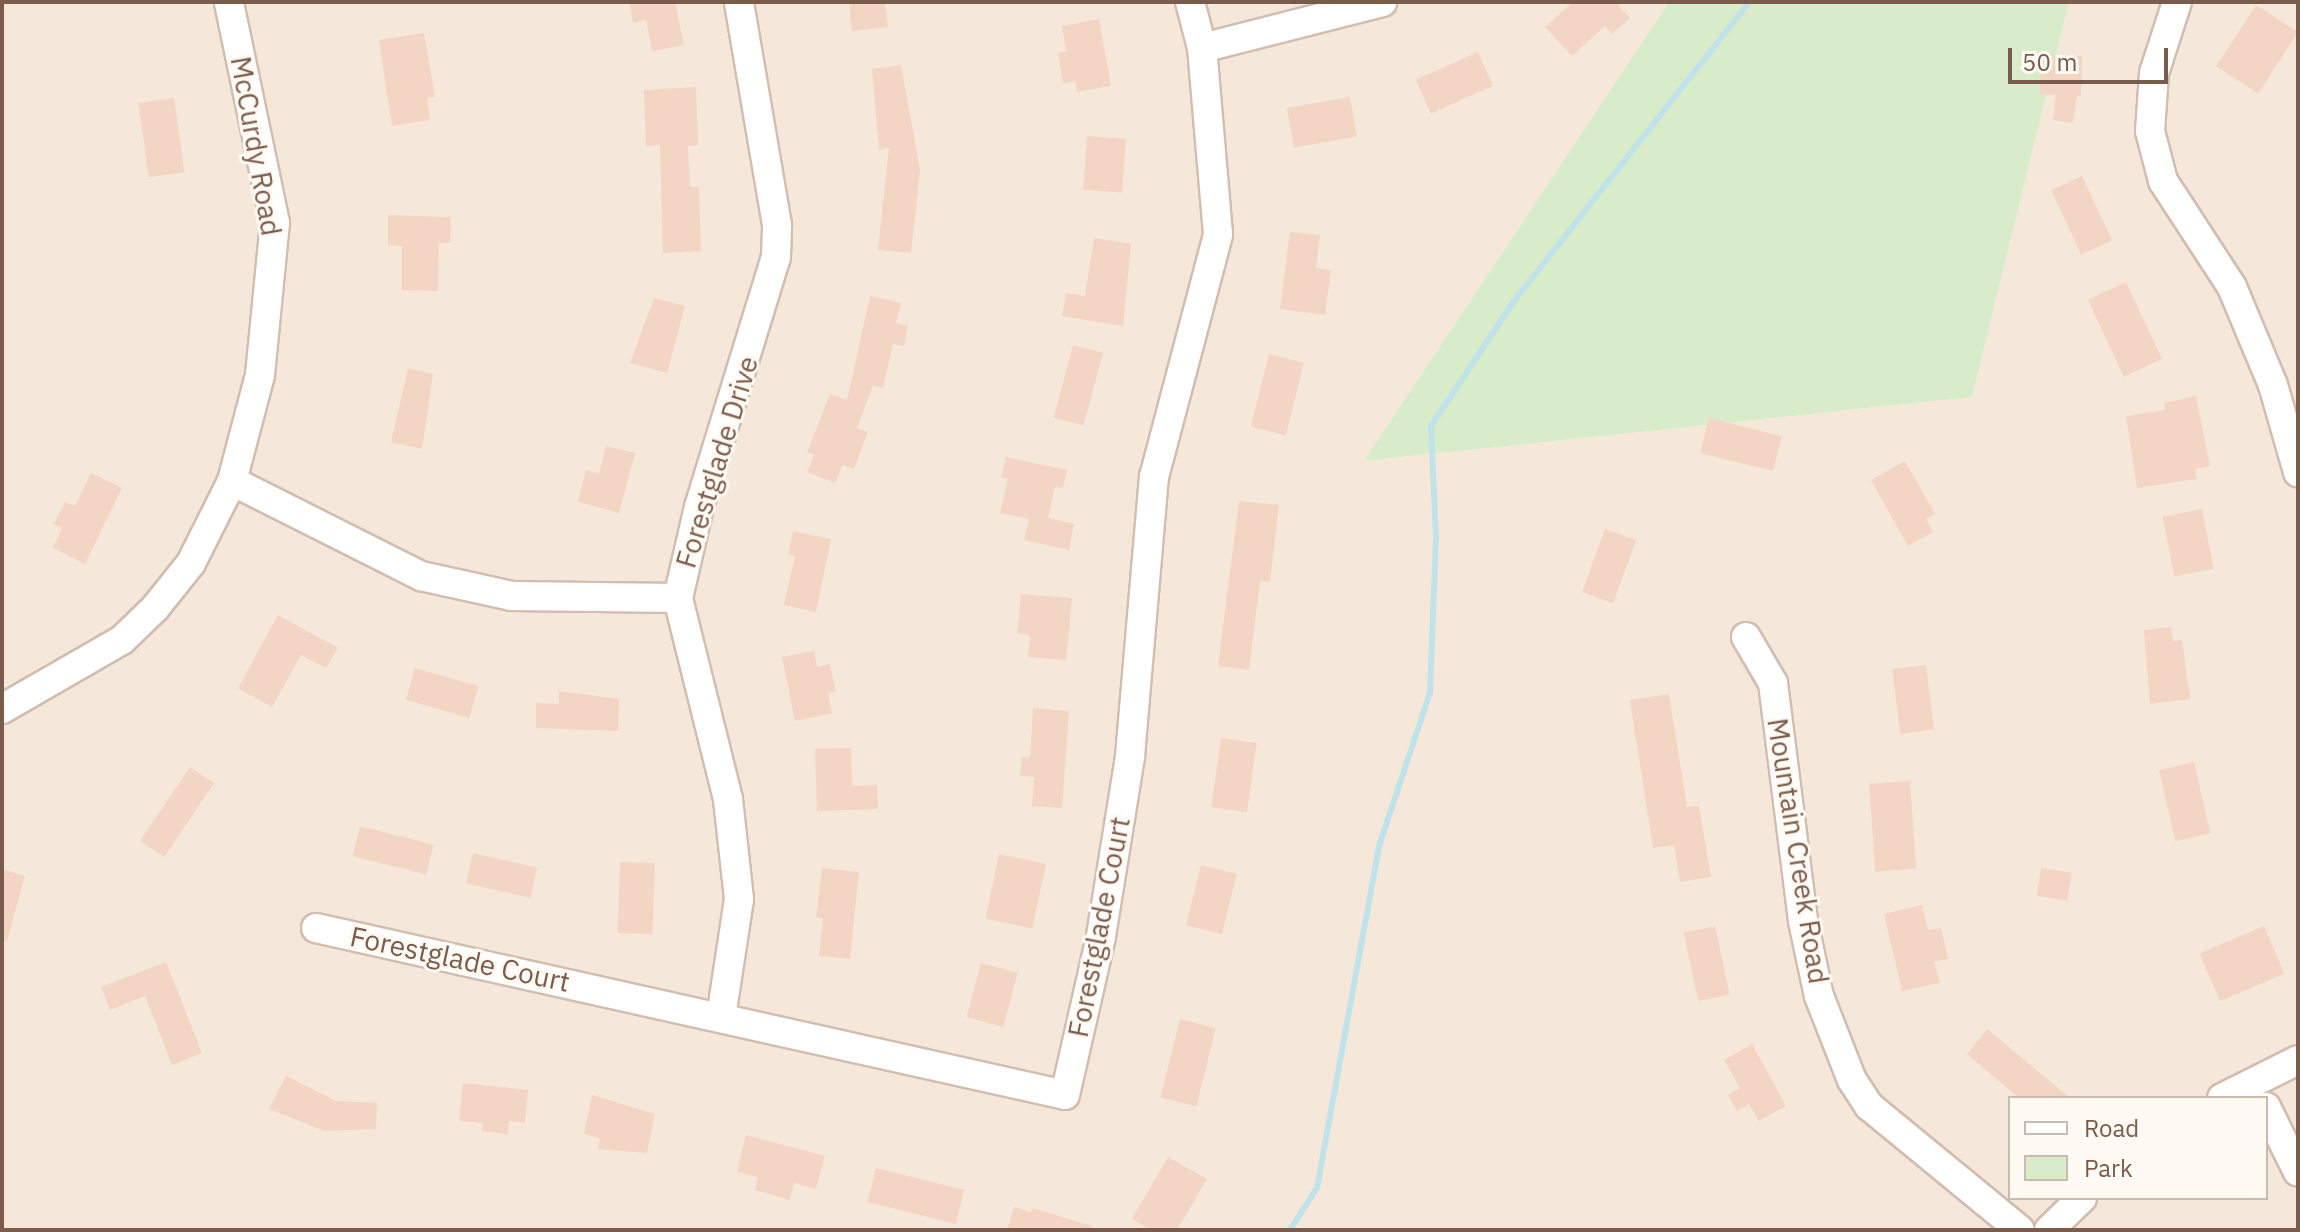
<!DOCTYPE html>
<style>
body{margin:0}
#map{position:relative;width:2300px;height:1232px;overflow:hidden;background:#fdf6ec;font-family:"IBM Plex Sans",sans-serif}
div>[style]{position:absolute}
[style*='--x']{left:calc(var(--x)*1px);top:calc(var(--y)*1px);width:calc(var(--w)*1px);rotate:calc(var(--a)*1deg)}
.residential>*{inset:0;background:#f5e8da}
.green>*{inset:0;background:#d8ecc9}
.stream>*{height:6px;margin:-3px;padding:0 3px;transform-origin:3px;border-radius:3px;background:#bfe3e8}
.building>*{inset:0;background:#f3d5c3;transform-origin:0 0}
.roads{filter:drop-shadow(2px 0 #d1beb0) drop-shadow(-2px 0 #d1beb0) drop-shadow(0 2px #d1beb0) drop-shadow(0 -2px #d1beb0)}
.minor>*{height:28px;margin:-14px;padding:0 14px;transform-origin:14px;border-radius:14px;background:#fff}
span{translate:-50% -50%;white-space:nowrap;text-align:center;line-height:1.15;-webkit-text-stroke:6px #fffaf3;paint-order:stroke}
.street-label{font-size:28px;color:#7a5c4d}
.frame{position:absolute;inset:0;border:4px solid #7a5c4d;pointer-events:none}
.legend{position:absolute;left:2008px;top:1096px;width:260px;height:104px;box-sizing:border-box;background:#fffaf3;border:2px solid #cabbb1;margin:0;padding:10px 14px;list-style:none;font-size:24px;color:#7a5c4d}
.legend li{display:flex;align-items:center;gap:16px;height:40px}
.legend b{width:40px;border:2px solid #cabbb1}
.scale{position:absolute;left:2008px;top:48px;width:160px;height:36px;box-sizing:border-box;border:4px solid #7a5c4d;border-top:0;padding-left:10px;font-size:24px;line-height:28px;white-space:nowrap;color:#7a5c4d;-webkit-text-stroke:6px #fffaf3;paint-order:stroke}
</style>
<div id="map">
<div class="residential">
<div style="clip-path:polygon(evenodd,2px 2px,1669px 2px,1365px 461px,1972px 397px,2069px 2px,2298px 2px,2298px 1230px,2px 1230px,2px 2px,2010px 1098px,2266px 1098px,2266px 1198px,2010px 1198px,2010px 1098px)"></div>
</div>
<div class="green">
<div style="clip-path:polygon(1669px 2px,2069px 2px,1972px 397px,1364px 461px)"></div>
</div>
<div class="stream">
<div style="--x:1290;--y:1230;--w:50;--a:-57.3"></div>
<div style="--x:1317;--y:1188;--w:351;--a:-79.7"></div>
<div style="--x:1380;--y:843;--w:158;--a:-71.6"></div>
<div style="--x:1430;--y:693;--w:154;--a:-87.8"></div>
<div style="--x:1436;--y:539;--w:113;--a:-92.5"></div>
<div style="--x:1431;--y:426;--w:150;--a:-56.4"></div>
<div style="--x:1514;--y:301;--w:380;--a:-51.8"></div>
</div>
<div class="building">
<div style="clip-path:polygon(675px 2px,684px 45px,652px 51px,646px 20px,633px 23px,630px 4px)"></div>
<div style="clip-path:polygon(849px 2px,885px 2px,888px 27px,852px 31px)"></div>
<div style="clip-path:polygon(1573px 2px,1615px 2px,1630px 18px,1612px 34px,1605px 26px,1572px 56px,1545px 27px)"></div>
<div style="left:2256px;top:5px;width:50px;height:73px;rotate:33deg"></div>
<div style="clip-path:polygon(1099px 19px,1111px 86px,1077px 92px,1075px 81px,1063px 84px,1058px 53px,1066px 51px,1062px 26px)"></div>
<div style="clip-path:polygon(424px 33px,435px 97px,427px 98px,430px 120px,392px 126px,379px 40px)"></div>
<div style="left:1478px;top:52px;width:37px;height:68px;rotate:66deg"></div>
<div style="clip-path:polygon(2041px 55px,2082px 56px,2081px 96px,2077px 96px,2073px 123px,2053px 120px,2056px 95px,2040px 95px)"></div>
<div style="clip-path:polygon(901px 65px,920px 170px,911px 253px,878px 250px,889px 148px,879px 150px,872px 69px)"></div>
<div style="clip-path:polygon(696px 87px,698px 145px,688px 146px,690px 187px,699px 187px,701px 251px,663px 253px,660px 145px,646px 146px,644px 90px)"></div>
<div style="left:1350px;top:97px;width:40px;height:64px;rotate:80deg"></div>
<div style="left:174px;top:98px;width:75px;height:36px;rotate:82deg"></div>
<div style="left:1087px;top:136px;width:39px;height:54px;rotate:4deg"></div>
<div style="left:2082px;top:176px;width:71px;height:34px;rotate:65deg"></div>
<div style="clip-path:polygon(388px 215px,451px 217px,450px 243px,439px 243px,438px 291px,402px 290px,402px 246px,388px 245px)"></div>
<div style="clip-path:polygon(1290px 232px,1320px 235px,1316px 268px,1331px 270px,1325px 315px,1280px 309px)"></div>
<div style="clip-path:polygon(1094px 238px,1131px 244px,1123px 326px,1062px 316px,1066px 293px,1085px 296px)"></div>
<div style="left:2126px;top:282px;width:85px;height:42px;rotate:65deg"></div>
<div style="clip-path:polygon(870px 296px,901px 303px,896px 323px,908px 326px,904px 346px,893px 344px,883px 388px,873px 386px,857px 428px,868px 432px,854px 469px,843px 465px,835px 483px,807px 472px,814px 455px,807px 452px,830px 394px,847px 400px)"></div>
<div style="clip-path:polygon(654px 298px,685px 306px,667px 373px,630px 363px)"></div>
<div style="left:1073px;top:345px;width:31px;height:75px;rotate:15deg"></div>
<div style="left:1269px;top:354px;width:36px;height:75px;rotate:14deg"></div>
<div style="clip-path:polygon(408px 368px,433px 374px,422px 449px,391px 442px)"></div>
<div style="clip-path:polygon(2196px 396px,2210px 466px,2195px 469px,2197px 479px,2137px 488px,2126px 416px,2165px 410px,2164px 403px)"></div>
<div style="left:1709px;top:418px;width:75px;height:36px;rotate:14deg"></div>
<div style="clip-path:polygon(606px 446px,635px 453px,619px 513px,578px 502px,586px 470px,599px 474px)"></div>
<div style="clip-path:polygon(1006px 457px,1067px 470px,1063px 488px,1055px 487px,1048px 518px,1074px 524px,1069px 550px,1024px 540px,1029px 519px,1000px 513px,1008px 479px,1001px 477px)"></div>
<div style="clip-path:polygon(1905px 461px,1935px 514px,1926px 519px,1933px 532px,1908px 546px,1871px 480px)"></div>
<div style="clip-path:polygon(91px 473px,122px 488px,85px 564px,53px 548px,62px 528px,54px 524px,65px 502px,75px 506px)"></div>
<div style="clip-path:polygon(1239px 501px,1279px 505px,1270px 582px,1260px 581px,1249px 670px,1218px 666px)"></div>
<div style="left:2202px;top:509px;width:61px;height:40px;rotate:79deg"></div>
<div style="left:1605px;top:529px;width:33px;height:67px;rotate:20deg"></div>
<div style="clip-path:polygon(793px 531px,831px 539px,816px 612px,784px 605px,795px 556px,788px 554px)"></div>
<div style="clip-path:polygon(1021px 594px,1072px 598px,1066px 660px,1028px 657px,1030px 635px,1017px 633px)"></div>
<div style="clip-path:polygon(278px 615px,338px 648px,326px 668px,301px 655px,272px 707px,238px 688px)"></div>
<div style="clip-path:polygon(2171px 627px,2173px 641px,2182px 640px,2190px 699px,2150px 704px,2144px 630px)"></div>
<div style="clip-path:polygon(814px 651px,817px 667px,830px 664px,836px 692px,828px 693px,832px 713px,795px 721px,782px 657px)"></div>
<div style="left:1926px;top:665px;width:65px;height:34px;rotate:83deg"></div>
<div style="left:415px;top:668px;width:66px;height:33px;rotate:16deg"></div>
<div style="clip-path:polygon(559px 691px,619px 699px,618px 731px,536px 728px,536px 703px,559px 704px)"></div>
<div style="clip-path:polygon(1669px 694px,1687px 807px,1699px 806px,1711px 877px,1680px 882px,1674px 845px,1653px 848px,1630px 700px)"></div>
<div style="clip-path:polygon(1033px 708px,1069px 711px,1062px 808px,1032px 806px,1034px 777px,1020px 776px,1022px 757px,1030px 758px)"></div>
<div style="left:1221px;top:738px;width:36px;height:70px;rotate:8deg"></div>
<div style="clip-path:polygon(851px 748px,852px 786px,877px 785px,878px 809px,817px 811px,815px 749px)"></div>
<div style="left:2194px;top:762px;width:73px;height:36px;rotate:77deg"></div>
<div style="left:190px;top:767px;width:29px;height:89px;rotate:34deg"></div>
<div style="left:1910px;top:781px;width:88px;height:41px;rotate:86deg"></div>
<div style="left:360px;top:826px;width:76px;height:31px;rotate:14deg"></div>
<div style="left:473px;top:853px;width:66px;height:31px;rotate:13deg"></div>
<div style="left:999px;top:854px;width:48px;height:66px;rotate:12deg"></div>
<div style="left:620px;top:862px;width:35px;height:71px;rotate:2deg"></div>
<div style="left:1201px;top:865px;width:37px;height:62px;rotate:14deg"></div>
<div style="clip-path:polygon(822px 868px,859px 872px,850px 959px,819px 956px,823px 918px,816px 918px)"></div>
<div style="left:2041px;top:868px;width:31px;height:28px;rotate:9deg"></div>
<div style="clip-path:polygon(2px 869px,25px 876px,7px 941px,2px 940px)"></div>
<div style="clip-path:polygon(1922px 905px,1928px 930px,1941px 928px,1948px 959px,1934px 962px,1940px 983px,1902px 991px,1884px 914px)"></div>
<div style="left:1715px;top:926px;width:70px;height:32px;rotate:78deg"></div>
<div style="left:2264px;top:926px;width:52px;height:70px;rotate:67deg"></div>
<div style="clip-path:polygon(166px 962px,202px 1053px,172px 1065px,145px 996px,110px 1010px,101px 987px)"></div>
<div style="left:981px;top:963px;width:38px;height:56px;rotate:15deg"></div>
<div style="left:1180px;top:1019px;width:37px;height:81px;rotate:14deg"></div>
<div style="clip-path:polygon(1987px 1029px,2070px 1098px,2019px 1098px,1967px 1054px)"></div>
<div style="clip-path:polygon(1752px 1044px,1786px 1106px,1759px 1121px,1749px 1104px,1737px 1111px,1728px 1095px,1740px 1088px,1724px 1060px)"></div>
<div style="clip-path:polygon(286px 1076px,336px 1101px,377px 1103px,376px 1129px,325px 1131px,269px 1109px)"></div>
<div style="clip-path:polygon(463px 1083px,528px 1090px,525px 1123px,509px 1121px,508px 1134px,482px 1131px,483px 1123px,459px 1121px)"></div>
<div style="clip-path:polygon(592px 1095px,655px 1114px,647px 1153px,598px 1149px,600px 1138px,584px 1134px)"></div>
<div style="clip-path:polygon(746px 1135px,825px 1156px,816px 1189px,794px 1183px,790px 1200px,755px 1190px,758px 1177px,737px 1172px)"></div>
<div style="clip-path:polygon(1168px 1157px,1207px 1179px,1177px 1230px,1151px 1230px,1132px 1219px)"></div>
<div style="left:876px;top:1168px;width:91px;height:35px;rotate:14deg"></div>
<div style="clip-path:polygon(1014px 1207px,1031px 1212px,1032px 1208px,1092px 1226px,1091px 1230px,1007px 1230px)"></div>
</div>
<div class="roads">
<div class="minor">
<div style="--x:2177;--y:2;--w:75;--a:107.9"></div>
<div style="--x:2154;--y:73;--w:58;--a:93.9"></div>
<div style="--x:2150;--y:131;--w:52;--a:75.4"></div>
<div style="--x:2163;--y:181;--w:126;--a:56.9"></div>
<div style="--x:2232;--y:287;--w:106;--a:67.3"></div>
<div style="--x:2273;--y:385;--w:91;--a:74"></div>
<div style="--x:1202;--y:48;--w:186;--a:-14.3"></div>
<div style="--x:232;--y:481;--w:212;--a:26.7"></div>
<div style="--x:421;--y:576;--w:93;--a:12.4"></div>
<div style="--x:512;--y:596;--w:166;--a:0.7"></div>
<div style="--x:1746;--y:637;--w:53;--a:59.6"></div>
<div style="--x:1773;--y:683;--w:240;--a:82.8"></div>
<div style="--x:1803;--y:921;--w:77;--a:78"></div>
<div style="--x:1819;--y:996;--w:90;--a:68.6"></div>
<div style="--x:1852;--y:1080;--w:31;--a:57"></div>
<div style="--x:1869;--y:1106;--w:195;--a:39.4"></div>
<div style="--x:2;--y:709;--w:138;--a:-29.9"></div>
<div style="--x:122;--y:640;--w:46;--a:-44.1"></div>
<div style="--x:155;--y:608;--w:58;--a:-51.3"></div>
<div style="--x:191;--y:563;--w:92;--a:-63.4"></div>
<div style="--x:232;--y:481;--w:110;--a:-75.2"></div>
<div style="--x:260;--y:375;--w:153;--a:-84.4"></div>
<div style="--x:275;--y:223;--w:226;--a:-101.8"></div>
<div style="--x:316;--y:928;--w:767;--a:12.57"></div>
<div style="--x:1065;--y:1095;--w:163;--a:-77.2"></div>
<div style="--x:1101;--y:936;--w:182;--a:-80.8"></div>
<div style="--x:1130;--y:756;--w:280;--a:-85.1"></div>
<div style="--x:1154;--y:477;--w:251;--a:-75.2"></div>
<div style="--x:1218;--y:234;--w:187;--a:-94.9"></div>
<div style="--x:1202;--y:48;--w:48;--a:-104.6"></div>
<div style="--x:721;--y:1017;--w:119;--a:-81.3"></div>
<div style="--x:739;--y:899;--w:101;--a:-96.3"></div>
<div style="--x:728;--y:799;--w:207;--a:-104"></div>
<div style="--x:678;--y:598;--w:93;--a:-77"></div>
<div style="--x:699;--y:507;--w:262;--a:-72.9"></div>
<div style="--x:776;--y:257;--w:32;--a:-88"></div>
<div style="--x:777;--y:225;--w:226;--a:-99.7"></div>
<div style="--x:2222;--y:1098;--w:85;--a:-26.6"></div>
<div style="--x:2266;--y:1107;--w:72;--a:63.8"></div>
<div style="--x:2049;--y:1230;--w:46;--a:-44.1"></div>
</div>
</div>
<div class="street-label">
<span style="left:256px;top:146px;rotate:80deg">McCurdy Road</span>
<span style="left:717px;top:462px;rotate:-73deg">Forestglade Drive</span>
<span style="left:1798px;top:851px;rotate:81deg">Mountain Creek Road</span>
<span style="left:1099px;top:927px;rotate:-79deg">Forestglade Court</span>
<span style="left:460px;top:959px;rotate:12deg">Forestglade Court</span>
</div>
<div class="frame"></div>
<ul class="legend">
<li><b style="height:10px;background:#fff"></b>Road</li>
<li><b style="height:22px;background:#d8ecc9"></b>Park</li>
</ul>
<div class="scale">50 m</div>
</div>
